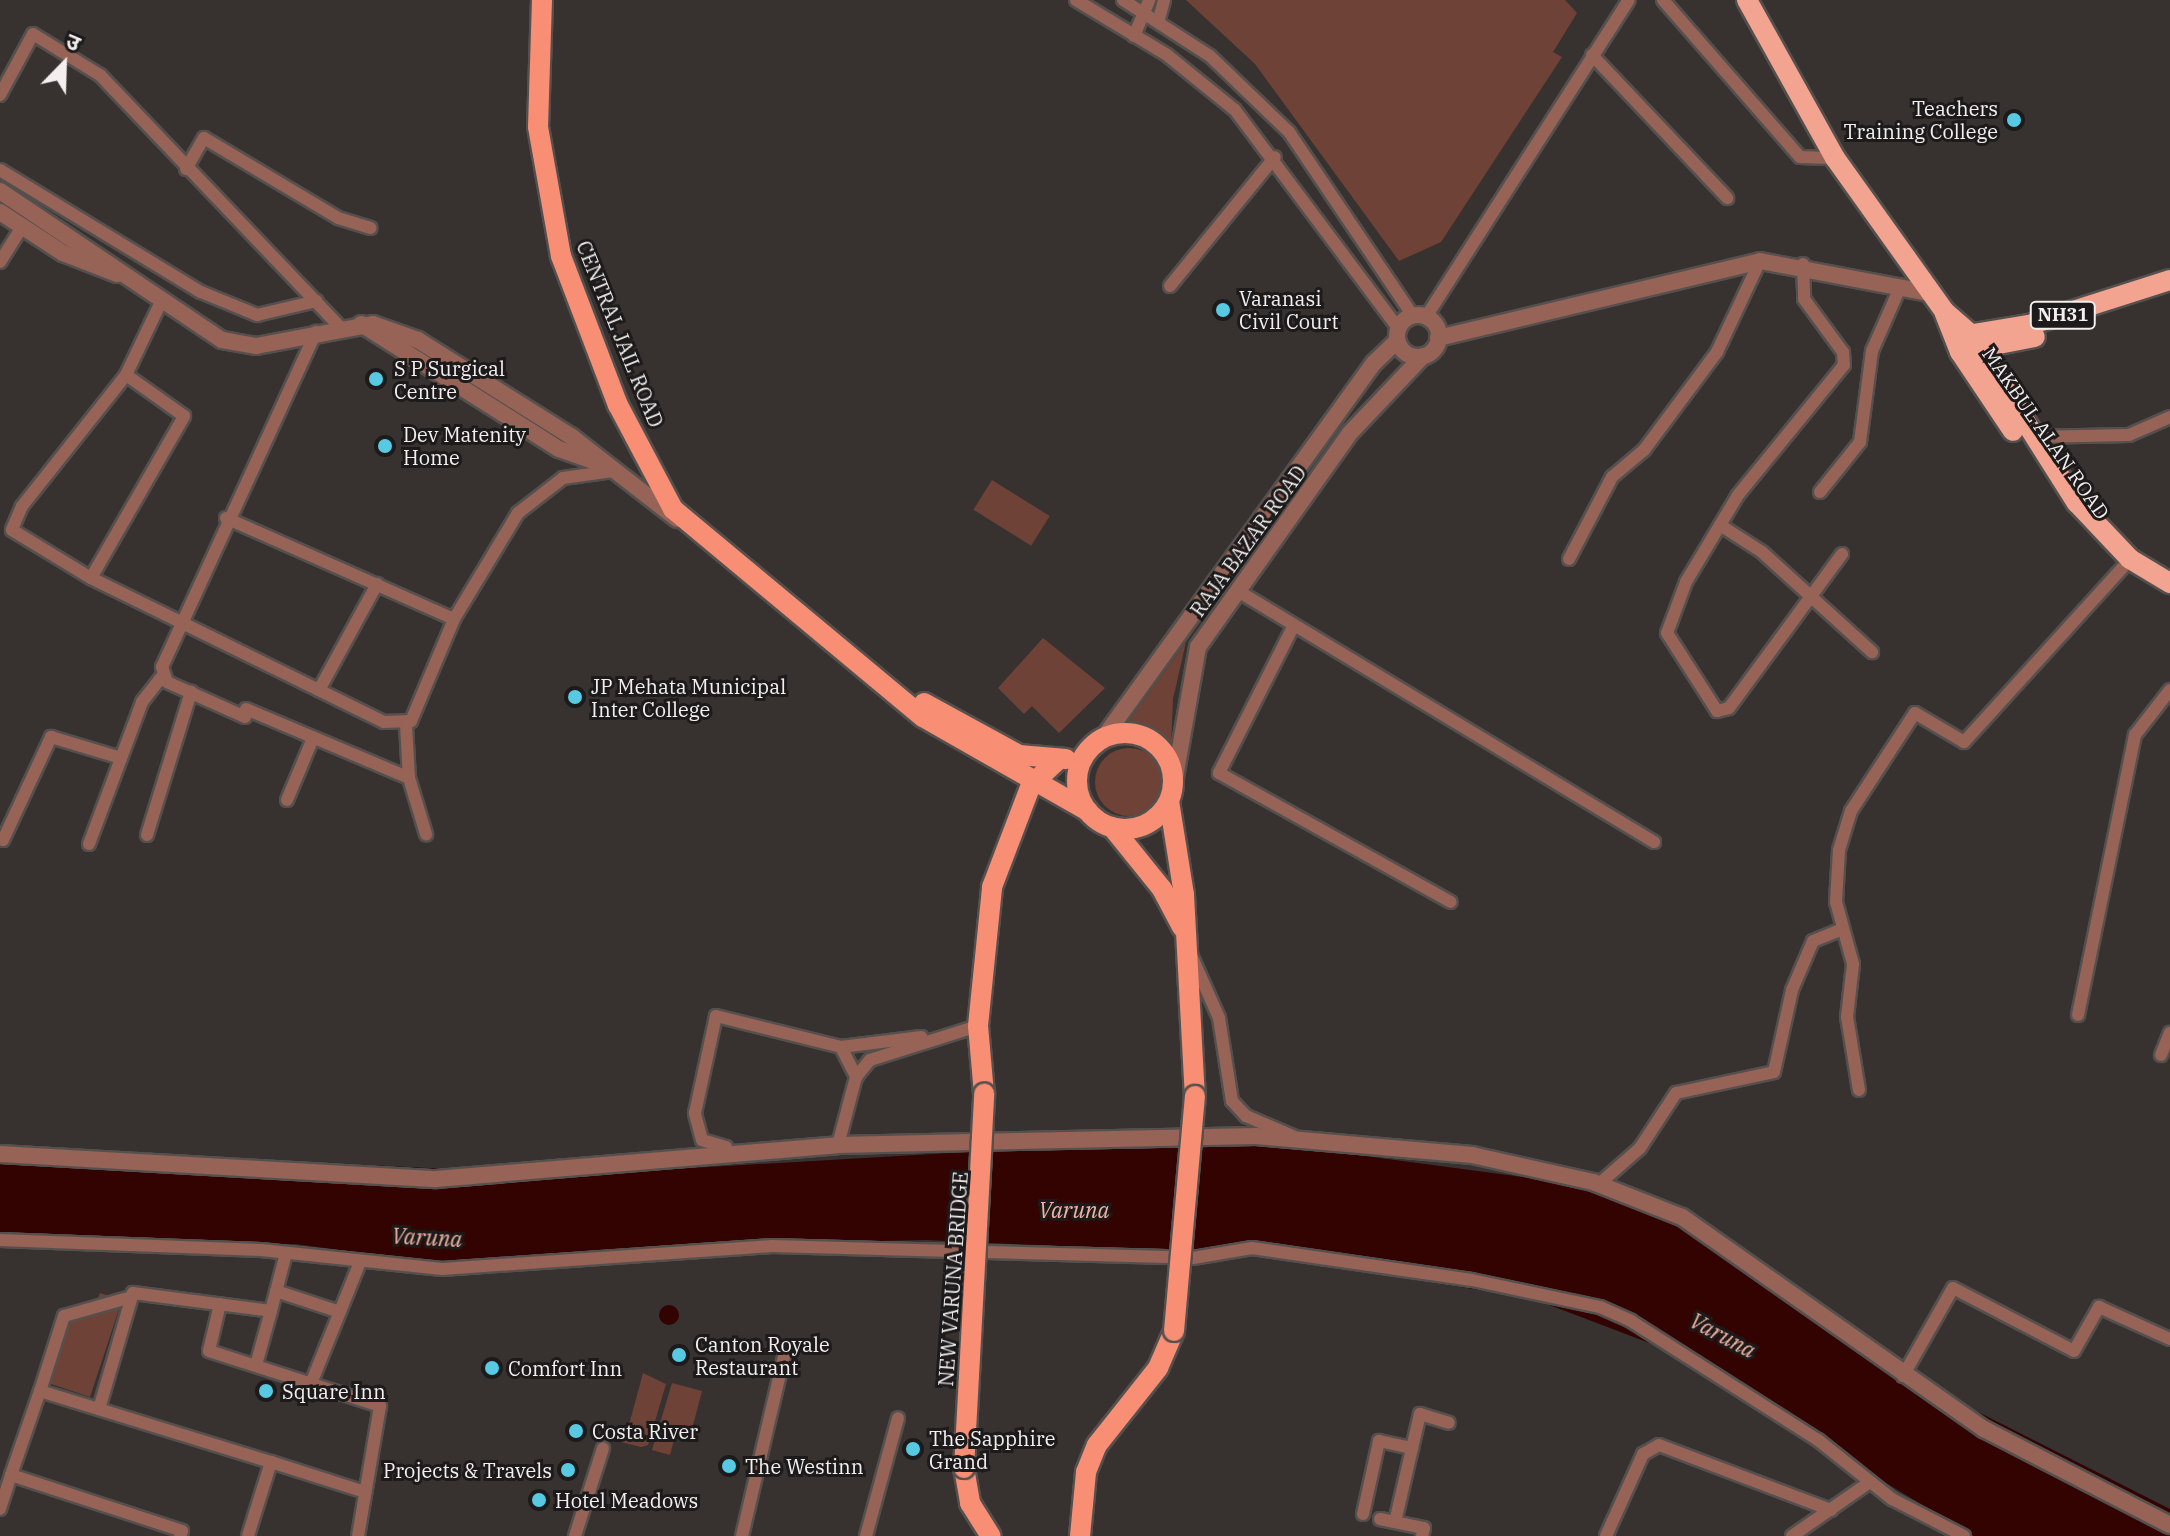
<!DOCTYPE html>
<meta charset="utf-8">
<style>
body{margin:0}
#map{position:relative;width:2170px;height:1536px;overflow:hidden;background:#373230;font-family:"IBM Plex Serif","Noto Sans Devanagari",serif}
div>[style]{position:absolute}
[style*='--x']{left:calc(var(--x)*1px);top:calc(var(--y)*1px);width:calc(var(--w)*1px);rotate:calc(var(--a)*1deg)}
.green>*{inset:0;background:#6e4237;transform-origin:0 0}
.round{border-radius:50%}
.water>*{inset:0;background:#320300}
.roads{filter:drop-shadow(2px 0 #55504e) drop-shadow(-2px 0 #55504e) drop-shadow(0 2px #55504e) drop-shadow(0 -2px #55504e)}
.minor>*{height:12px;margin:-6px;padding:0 6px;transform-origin:6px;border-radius:6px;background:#976356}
.tertiary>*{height:16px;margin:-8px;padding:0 8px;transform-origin:8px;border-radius:8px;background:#976356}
.tertiary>.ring{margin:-8px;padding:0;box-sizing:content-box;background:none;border:16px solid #976356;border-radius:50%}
.primary>*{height:20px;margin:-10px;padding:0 10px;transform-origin:10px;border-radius:10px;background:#f88e74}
.primary>.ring{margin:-10px;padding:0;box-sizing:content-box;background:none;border:20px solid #f88e74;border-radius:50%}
.trunk>*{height:20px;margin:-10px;padding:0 10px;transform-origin:10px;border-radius:10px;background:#f3a490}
.bridges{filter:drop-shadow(2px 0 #55504e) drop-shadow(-2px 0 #55504e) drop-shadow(0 2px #55504e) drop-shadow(0 -2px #55504e)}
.primary-bridge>*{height:20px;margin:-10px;padding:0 10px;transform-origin:10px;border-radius:10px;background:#f88e74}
.dots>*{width:22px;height:22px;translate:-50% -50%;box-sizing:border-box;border:4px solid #1c1a1a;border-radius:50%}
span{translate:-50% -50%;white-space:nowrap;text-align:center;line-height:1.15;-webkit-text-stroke:6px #1c1a1a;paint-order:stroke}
.shield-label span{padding:2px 6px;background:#1c1a1a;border:2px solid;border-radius:6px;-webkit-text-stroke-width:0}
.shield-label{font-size:18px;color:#f2efee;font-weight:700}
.poi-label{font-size:20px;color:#f2efee}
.right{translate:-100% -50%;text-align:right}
.left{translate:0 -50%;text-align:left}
.street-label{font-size:20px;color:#f2efee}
.water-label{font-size:22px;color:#f2b3a3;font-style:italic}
.north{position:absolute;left:24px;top:24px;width:80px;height:80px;-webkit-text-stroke:6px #1c1a1a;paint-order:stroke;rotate:23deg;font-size:22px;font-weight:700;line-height:32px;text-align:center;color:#f2efee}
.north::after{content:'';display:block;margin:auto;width:28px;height:36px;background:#f2efee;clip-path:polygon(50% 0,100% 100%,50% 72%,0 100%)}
</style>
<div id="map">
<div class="green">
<div style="clip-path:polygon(1186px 0,1565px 0,1577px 13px,1553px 52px,1562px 57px,1441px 242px,1399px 261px,1255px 64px)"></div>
<div style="left:992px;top:480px;width:68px;height:35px;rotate:32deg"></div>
<div style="clip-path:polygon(1043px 638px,1105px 688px,1059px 733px,1032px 706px,1024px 714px,998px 688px)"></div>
<div style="clip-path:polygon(1186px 642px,1173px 699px,1171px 745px,1158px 733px,1125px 726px)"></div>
<div class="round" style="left:1095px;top:748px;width:68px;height:68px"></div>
<div style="clip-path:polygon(100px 1293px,122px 1300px,90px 1397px,48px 1383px,72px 1313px,95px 1305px)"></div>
<div style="clip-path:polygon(643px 1373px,666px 1384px,648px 1445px,641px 1447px,613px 1440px,618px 1430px,626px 1436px)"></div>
<div style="clip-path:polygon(672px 1383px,702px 1391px,692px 1429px,678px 1425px,670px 1455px,652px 1450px)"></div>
</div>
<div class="water">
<div style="clip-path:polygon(1224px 1137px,1611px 1189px,1755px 1257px,1911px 1378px,2170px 1509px,2170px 1536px,1974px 1536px,1660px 1347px,1531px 1298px,1255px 1255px,926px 1240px,684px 1245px,453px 1265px,295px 1244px,0 1243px,0 1155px,97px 1152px,571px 1175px)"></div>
<div class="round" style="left:659px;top:1305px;width:20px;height:20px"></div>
</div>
<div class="roads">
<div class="minor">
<div style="--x:1076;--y:0;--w:106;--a:31.1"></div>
<div style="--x:1167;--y:55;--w:87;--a:39"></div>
<div style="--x:1235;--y:110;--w:272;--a:53.2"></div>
<div style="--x:1123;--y:0;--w:103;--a:32.8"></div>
<div style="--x:1210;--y:56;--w:110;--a:43.9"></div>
<div style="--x:1289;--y:132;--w:222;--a:56"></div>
<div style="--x:1663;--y:0;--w:208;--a:48.9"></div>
<div style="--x:1800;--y:157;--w:35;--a:2"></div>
<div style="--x:1159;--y:19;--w:20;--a:-75"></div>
<div style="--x:1134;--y:36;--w:39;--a:-67"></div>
<div style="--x:1592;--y:55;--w:197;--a:46.6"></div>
<div style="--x:0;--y:95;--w:69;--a:-61.6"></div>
<div style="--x:33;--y:34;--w:79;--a:31.5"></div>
<div style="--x:100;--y:75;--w:348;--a:46.4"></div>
<div style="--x:186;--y:169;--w:36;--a:-60"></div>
<div style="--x:204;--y:138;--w:156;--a:30.8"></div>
<div style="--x:338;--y:218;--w:34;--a:17"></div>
<div style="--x:0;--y:170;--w:235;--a:31.3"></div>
<div style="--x:201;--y:292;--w:61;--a:22.3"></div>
<div style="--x:257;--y:315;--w:61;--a:-13.3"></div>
<div style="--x:0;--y:262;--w:41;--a:-57.8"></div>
<div style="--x:1803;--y:264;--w:35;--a:88"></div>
<div style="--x:1804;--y:299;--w:66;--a:53.7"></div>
<div style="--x:1843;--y:352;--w:13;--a:86"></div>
<div style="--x:1844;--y:365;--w:168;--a:129.2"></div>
<div style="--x:1738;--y:495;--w:101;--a:120.9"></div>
<div style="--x:1686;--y:582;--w:54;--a:110.4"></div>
<div style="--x:1667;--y:633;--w:93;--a:57.3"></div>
<div style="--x:1717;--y:711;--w:12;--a:-14"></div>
<div style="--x:1729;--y:708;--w:191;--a:-53.7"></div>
<div style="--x:1170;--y:286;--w:166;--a:-50.9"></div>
<div style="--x:160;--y:304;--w:79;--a:115.6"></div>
<div style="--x:126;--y:375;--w:167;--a:128.4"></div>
<div style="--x:22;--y:506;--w:26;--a:113"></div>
<div style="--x:12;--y:530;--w:92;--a:31.3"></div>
<div style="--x:91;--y:578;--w:326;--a:26.2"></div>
<div style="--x:384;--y:722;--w:27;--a:-2"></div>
<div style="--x:411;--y:721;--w:111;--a:-67.1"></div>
<div style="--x:454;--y:619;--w:124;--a:-58.9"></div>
<div style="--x:518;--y:513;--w:57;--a:-37.9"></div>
<div style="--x:563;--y:478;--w:50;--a:-8"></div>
<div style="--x:1426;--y:317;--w:376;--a:-57.4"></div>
<div style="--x:2033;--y:437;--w:96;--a:-1.2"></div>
<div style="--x:2129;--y:435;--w:45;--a:-23.7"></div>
<div style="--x:1820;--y:492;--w:64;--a:-51.3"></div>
<div style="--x:1860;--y:442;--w:92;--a:-82.5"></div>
<div style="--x:1872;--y:351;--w:64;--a:-66.2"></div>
<div style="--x:226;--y:518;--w:249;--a:23.9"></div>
<div style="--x:1720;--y:525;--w:50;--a:32.7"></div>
<div style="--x:1762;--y:552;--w:149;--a:42.3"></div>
<div style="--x:1569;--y:559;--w:93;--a:-62.3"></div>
<div style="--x:1612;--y:477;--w:42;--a:-40.2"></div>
<div style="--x:1644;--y:450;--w:122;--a:-53.3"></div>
<div style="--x:1717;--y:352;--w:101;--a:-64.7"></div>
<div style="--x:91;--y:578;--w:187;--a:-60.1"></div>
<div style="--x:184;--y:416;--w:71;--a:-144.7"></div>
<div style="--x:1238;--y:591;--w:486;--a:31.1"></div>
<div style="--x:1294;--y:625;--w:166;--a:116.9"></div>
<div style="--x:1219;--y:773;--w:265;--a:29.1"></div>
<div style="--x:319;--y:690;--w:121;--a:-61.3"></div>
<div style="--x:246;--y:709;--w:177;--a:22.9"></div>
<div style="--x:245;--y:717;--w:85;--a:-155.8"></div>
<div style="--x:167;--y:682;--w:16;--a:-108"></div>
<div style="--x:162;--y:667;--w:369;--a:-65.3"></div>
<div style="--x:406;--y:725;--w:53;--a:86.8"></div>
<div style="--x:409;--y:778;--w:59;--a:73.1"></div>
<div style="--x:287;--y:800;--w:67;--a:-67.2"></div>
<div style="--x:147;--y:835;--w:150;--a:-72.9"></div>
<div style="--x:3;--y:840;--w:114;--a:-65"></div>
<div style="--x:51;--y:737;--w:73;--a:16.7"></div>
<div style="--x:89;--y:844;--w:152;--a:-69.5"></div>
<div style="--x:142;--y:702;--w:33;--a:-52"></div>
<div style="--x:1191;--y:955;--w:69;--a:66"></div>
<div style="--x:1219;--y:1018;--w:84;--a:81.1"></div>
<div style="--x:1232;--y:1101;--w:21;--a:47"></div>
<div style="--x:1246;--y:1116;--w:51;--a:23.1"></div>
<div style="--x:2078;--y:1015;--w:286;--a:-78.5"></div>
<div style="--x:2135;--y:735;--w:57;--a:-52.1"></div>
<div style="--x:841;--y:1047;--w:81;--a:-7.1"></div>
<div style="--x:2161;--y:1055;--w:24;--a:-68"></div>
<div style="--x:1859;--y:1090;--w:74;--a:-99.3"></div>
<div style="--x:1847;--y:1017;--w:53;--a:-83.5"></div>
<div style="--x:1853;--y:964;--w:64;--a:-105.3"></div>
<div style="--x:1836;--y:902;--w:52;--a:-86.7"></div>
<div style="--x:1839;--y:850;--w:41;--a:-72.9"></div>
<div style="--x:1851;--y:811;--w:117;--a:-56.9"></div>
<div style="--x:1915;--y:713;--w:57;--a:30.6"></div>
<div style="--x:1964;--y:742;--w:236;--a:-47.7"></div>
<div style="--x:838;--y:1145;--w:70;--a:-75.2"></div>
<div style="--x:856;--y:1077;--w:22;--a:-51"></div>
<div style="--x:870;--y:1060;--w:113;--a:-17.5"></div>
<div style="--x:728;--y:1156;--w:9;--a:-103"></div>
<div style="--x:726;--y:1147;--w:25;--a:-164"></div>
<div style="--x:702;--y:1140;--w:28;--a:-105"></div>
<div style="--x:695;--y:1113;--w:99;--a:-77.8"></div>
<div style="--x:716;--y:1016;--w:129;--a:13.9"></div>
<div style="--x:841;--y:1047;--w:34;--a:63"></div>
<div style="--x:1599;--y:1184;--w:55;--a:-41.3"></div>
<div style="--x:1640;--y:1148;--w:66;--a:-56.8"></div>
<div style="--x:1676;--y:1093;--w:100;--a:-12.1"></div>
<div style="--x:1774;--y:1072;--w:84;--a:-77.6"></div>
<div style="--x:1792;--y:990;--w:53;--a:-66.8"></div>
<div style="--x:1813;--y:941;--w:29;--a:-22"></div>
<div style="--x:0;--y:1240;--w:261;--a:2.2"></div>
<div style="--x:261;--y:1250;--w:182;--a:6"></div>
<div style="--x:442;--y:1269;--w:331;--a:-4"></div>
<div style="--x:772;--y:1246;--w:421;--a:1.6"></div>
<div style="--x:1193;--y:1258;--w:60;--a:-9.6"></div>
<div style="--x:1252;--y:1248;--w:222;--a:8.3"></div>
<div style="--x:1472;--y:1280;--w:131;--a:11.9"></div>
<div style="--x:1600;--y:1307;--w:34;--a:24"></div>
<div style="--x:1631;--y:1321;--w:222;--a:32.5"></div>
<div style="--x:1818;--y:1440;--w:95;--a:38.6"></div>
<div style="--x:1892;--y:1499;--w:81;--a:27.2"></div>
<div style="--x:276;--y:1291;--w:64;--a:18.2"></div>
<div style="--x:220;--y:1304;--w:48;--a:103.2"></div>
<div style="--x:209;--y:1351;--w:180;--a:17.8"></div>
<div style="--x:380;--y:1406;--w:132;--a:99.6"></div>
<div style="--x:256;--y:1365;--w:56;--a:-74.5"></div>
<div style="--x:1903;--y:1376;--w:101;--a:-60.4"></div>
<div style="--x:1953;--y:1288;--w:136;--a:27.5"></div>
<div style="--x:2074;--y:1351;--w:51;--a:-60.4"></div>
<div style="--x:2099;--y:1307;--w:78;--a:24.3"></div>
<div style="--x:312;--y:1381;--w:128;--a:-68"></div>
<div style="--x:40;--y:1391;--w:79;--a:-72.3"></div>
<div style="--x:64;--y:1316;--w:70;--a:-15.8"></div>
<div style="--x:99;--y:1409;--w:121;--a:-73.7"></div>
<div style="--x:133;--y:1293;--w:139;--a:7.4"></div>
<div style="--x:271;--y:1311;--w:60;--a:-75.5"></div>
<div style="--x:271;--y:1462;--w:99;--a:17.7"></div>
<div style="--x:11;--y:1475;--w:89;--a:-71"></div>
<div style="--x:40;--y:1391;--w:242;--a:17.1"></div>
<div style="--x:271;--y:1462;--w:77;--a:107.3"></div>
<div style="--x:0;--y:1509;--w:36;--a:-72"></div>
<div style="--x:11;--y:1475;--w:180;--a:18.1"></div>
<div style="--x:182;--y:1531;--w:5;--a:112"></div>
<div style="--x:1363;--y:1514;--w:75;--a:-77.6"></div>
<div style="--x:1379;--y:1441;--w:34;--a:12"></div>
<div style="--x:1380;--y:1519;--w:45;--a:11.6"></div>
<div style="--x:1424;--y:1528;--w:8;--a:104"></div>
<div style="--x:1395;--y:1522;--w:111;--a:-77"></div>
<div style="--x:1420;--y:1414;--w:30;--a:17"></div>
<div style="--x:575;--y:1536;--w:92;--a:-72.3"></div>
<div style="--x:742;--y:1536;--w:192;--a:-76.8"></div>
<div style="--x:866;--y:1536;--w:122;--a:-74.8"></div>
<div style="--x:1606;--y:1536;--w:90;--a:-65.7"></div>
<div style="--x:1643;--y:1454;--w:18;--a:-29"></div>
<div style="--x:1659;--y:1445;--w:184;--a:20.7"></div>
<div style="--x:1792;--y:1536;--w:95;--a:-34.7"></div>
</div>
<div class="tertiary">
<div style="--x:0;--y:191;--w:267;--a:33.9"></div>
<div style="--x:222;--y:340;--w:35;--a:10"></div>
<div style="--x:256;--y:346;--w:119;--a:-10.6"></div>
<div style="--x:373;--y:324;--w:48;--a:19.6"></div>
<div style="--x:418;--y:340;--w:182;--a:32.2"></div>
<div style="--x:572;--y:437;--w:133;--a:38"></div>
<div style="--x:0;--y:212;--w:75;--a:33.1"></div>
<div style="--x:63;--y:253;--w:58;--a:21.3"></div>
<div class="ring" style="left:1397px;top:315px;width:26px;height:26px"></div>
<div style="--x:361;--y:324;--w:234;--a:32.3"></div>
<div style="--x:559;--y:449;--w:42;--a:19.3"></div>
<div style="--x:1438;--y:338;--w:331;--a:-13.4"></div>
<div style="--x:1760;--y:261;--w:173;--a:10.7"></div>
<div style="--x:1104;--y:737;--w:461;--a:-54.2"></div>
<div style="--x:1374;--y:363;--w:32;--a:-44"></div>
<div style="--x:1174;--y:783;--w:138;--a:-80"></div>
<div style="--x:1198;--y:647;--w:262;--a:-54.6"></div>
<div style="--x:1350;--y:433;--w:106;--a:-46.5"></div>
<div style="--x:0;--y:1154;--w:437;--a:3.3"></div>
<div style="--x:436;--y:1179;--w:403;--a:-4.8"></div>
<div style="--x:838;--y:1145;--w:133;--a:-1.3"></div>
<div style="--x:971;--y:1142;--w:285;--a:-1.2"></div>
<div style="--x:1256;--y:1136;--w:217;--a:5"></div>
<div style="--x:1472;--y:1155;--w:124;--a:12.6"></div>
<div style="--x:1593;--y:1182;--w:96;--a:21.5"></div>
<div style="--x:1682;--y:1217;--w:369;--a:35.1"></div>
<div style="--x:1984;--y:1429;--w:209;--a:27.3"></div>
</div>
<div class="primary">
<div style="--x:542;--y:0;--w:127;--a:91.8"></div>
<div style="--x:538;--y:127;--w:131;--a:79.9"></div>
<div style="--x:561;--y:256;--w:160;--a:69.1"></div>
<div style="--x:618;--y:405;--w:118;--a:62.1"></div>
<div style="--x:673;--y:509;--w:325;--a:39.8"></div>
<div style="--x:923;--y:717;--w:190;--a:29.7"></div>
<div style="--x:924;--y:703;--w:108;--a:28.7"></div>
<div style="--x:1019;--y:755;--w:47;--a:4.9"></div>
<div class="ring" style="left:1077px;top:733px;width:76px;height:76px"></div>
<div style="--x:1169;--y:801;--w:95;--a:80.9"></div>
<div style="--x:1184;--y:895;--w:201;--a:86.9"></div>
<div style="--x:1112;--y:827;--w:80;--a:51.1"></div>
<div style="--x:1162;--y:889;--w:43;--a:62.2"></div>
<div style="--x:984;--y:1094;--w:68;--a:-95"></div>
<div style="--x:978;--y:1026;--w:140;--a:-84.2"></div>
<div style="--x:992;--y:887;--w:109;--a:-69.1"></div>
<div style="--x:1031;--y:785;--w:34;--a:-43"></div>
<div style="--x:964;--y:1468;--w:36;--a:80"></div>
<div style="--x:970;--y:1503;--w:39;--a:58"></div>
<div style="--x:1080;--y:1536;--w:64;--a:-84.6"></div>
<div style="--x:1086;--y:1472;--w:29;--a:-68"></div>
<div style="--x:1097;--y:1445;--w:98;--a:-51.6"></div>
<div style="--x:1158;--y:1368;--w:40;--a:-66.6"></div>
</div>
<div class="trunk">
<div style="--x:1747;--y:0;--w:181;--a:60.9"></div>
<div style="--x:1835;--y:158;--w:188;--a:54.5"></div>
<div style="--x:1944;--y:311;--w:35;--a:41"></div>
<div style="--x:1970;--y:334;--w:200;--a:57.7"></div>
<div style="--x:2077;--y:503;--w:77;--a:46.6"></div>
<div style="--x:2130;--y:559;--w:47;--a:31"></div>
<div style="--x:1945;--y:314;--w:41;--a:68.5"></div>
<div style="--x:1960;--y:352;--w:95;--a:56.1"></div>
<div style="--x:1961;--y:336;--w:69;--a:-9.2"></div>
<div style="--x:2029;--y:325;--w:148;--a:-17.7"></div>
<div style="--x:1968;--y:350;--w:68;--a:-11"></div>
</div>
</div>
<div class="bridges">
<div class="primary-bridge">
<div style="--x:1174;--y:1331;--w:236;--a:-84.9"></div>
<div style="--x:964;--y:1468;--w:375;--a:-86.9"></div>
</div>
</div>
<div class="dots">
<div style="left:2014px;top:120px;background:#57c9e2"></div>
<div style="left:1223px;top:310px;background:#57c9e2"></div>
<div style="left:376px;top:379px;background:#57c9e2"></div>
<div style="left:385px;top:446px;background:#57c9e2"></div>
<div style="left:575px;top:697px;background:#57c9e2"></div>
<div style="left:679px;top:1355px;background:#57c9e2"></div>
<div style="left:492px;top:1368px;background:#57c9e2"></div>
<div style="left:266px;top:1391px;background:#57c9e2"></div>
<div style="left:576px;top:1431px;background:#57c9e2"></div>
<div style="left:913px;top:1449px;background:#57c9e2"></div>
<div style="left:729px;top:1466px;background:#57c9e2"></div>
<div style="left:568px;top:1470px;background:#57c9e2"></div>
<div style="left:539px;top:1500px;background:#57c9e2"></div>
</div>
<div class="shield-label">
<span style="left:2063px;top:315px">NH31</span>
</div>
<div class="poi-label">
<span class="right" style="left:1998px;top:120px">Teachers<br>Training College</span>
<span class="left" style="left:1239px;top:310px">Varanasi<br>Civil Court</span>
<span class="left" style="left:394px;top:380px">S P Surgical<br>Centre</span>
<span class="left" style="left:403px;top:446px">Dev Matenity<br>Home</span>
<span class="left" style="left:591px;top:698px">JP Mehata Municipal<br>Inter College</span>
<span class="left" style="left:695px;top:1356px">Canton Royale<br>Restaurant</span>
<span class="left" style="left:508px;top:1368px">Comfort Inn</span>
<span class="left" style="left:282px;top:1391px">Square Inn</span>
<span class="left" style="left:592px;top:1431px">Costa River</span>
<span class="left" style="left:929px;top:1450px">The Sapphire<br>Grand</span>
<span class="left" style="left:745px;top:1466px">The Westinn</span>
<span class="right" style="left:552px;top:1470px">Projects &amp; Travels</span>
<span class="left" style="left:555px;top:1500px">Hotel Meadows</span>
</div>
<div class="street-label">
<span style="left:620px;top:334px;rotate:68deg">CENTRAL JAIL ROAD</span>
<span style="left:2046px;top:433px;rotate:55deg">MAKBUL ALAN ROAD</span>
<span style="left:1248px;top:541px;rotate:-54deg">RAJA BAZAR ROAD</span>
<span style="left:953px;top:1279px;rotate:-86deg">NEW VARUNA BRIDGE</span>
</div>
<div class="water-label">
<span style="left:1074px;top:1210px">Varuna</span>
<span style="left:427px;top:1237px;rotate:3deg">Varuna</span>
<span style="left:1723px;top:1335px;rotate:28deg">Varuna</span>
</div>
<div class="north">उ</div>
</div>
